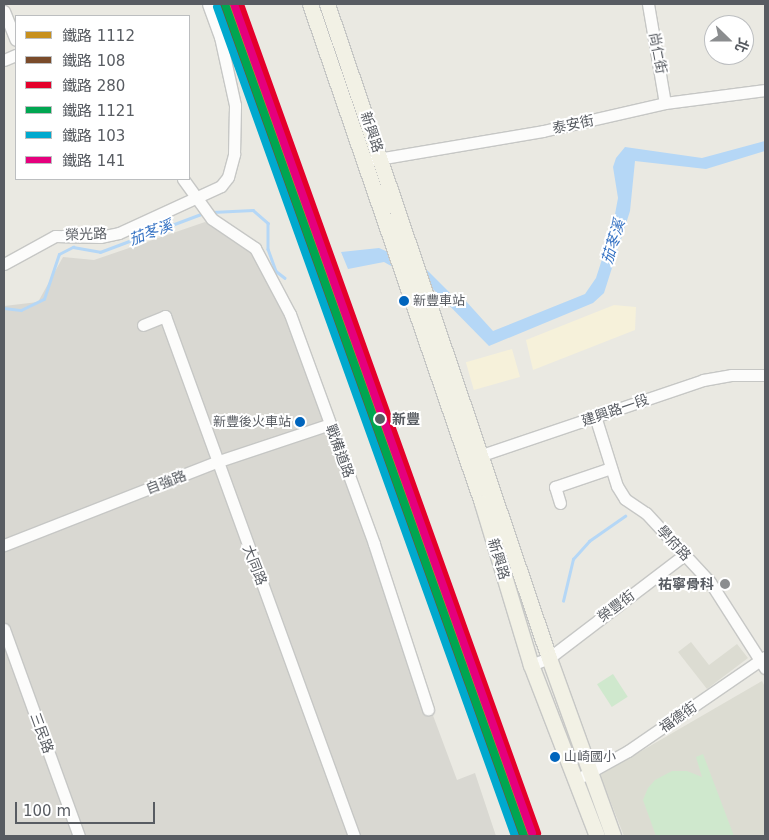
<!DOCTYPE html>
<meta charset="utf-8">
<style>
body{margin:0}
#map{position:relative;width:769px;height:840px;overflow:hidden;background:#eae9e2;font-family:"DejaVu Sans","Noto Sans TC",sans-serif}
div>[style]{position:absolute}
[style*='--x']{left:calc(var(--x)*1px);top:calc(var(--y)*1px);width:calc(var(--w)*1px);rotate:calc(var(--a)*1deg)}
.commercial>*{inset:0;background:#f6f1da;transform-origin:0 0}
.industrial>*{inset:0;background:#d9d8d2}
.education>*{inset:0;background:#dcdcd2}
.green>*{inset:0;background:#cfe8cd;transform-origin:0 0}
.water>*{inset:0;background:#b5d7f6}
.stream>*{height:2.5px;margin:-1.25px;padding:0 1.25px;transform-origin:1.25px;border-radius:1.25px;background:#b5d7f6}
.roads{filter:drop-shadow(1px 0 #c6c7c5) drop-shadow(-1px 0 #c6c7c5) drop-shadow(0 1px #c6c7c5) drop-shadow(0 -1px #c6c7c5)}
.minor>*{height:11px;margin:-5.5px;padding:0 5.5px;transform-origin:5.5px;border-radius:5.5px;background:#fcfcfb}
.major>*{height:15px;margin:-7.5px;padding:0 7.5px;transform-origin:7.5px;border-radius:7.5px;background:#f2f1e5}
.rail>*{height:2.5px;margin-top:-1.25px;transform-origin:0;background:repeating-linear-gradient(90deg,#e2e2e1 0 1px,transparent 0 7px)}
.rail-1>*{height:8px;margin:-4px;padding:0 4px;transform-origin:4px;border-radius:4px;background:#c7901d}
.rail-2>*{height:8px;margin:-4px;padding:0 4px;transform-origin:4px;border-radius:4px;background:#7a4b2a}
.rail-3>*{height:8px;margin:-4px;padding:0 4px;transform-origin:4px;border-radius:4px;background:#e4002b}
.rail-4>*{height:8px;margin:-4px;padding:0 4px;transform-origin:4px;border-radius:4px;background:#00a651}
.rail-5>*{height:8px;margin:-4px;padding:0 4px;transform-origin:4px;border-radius:4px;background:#00a9ce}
.rail-6>*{height:8px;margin:-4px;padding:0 4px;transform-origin:4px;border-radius:4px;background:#e5007d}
.dots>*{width:14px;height:14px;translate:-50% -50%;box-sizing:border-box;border:2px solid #fff;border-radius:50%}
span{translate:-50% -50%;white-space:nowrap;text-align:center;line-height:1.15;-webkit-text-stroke:4px #fff;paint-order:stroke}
.bus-label{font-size:13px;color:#585c62}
.left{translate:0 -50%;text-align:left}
.right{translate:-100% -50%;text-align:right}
.street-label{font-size:14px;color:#585c62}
.stop-label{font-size:14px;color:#585c62;font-weight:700}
.poi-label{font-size:14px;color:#585c62;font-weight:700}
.water-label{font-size:15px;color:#3572c3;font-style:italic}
.frame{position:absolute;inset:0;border:5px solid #585c62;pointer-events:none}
.legend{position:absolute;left:15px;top:15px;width:175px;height:165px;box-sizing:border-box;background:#fff;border:1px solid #bcbec0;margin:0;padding:6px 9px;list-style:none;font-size:15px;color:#585c62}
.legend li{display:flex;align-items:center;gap:10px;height:25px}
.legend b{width:25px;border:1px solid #bcbec0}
.north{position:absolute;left:704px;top:15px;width:50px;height:50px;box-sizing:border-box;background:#fff;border:1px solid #bcbec0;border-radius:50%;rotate:112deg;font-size:14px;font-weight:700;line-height:20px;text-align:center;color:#585c62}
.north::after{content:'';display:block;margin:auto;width:18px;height:22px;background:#8b8d8f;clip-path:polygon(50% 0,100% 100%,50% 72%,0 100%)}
.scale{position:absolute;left:15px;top:802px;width:140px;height:22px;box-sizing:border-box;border:2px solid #585c62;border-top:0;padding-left:6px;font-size:15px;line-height:18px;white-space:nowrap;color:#585c62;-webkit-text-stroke:4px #fff;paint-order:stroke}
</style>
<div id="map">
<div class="commercial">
<div style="clip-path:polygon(614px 305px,636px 307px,635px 330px,533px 370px,526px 340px)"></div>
<div style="left:512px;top:349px;width:29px;height:48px;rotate:74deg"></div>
</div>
<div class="industrial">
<div style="clip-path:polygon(205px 222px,253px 250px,276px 293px,457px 780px,475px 773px,496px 836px,4px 836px,4px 306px,38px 302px,63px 257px,94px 260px)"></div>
</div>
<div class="education">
<div style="clip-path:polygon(691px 642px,709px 665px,737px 644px,748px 658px,707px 689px,678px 652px)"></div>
<div style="clip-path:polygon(762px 681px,765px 687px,765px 836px,624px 836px,600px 775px)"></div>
</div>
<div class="green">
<div style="left:613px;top:674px;width:27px;height:19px;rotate:57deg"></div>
<div style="clip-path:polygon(703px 754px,734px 836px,656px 836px,643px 800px,648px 788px,655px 780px,672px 771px,687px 771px,702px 777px,696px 757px)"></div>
</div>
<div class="water">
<div style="clip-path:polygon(765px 141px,765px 151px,706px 169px,635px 161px,630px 211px,604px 293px,593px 303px,489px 346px,434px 290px,384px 262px,348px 269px,341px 252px,379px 248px,425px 268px,453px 296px,464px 299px,493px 331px,585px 294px,596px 278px,613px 225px,618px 198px,613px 167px,616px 158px,625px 147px,702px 158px)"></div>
</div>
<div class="stream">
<div style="--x:212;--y:212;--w:41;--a:-2.8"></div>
<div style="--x:253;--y:210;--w:20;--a:41"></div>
<div style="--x:268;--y:223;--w:26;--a:90"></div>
<div style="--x:268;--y:249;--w:23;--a:70"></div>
<div style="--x:276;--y:271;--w:11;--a:38"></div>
<div style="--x:4;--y:308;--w:17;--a:7"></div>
<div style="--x:21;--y:310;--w:25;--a:-26"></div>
<div style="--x:44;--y:299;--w:47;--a:-71.6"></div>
<div style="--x:59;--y:254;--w:16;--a:-27"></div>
<div style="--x:73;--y:247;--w:27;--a:10"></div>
<div style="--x:100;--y:252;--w:111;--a:-20.6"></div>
<div style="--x:563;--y:601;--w:43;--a:-76.6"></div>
<div style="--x:573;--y:559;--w:24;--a:-48"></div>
<div style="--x:589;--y:541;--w:44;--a:-34.8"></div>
</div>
<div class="roads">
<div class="minor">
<div style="--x:648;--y:4;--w:100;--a:80.3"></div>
<div style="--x:4;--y:11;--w:31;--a:68"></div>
<div style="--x:4;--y:60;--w:13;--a:-23"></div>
<div style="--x:372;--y:160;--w:173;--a:-9.6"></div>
<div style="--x:543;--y:131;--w:125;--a:-12.9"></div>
<div style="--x:665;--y:103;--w:101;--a:-7.4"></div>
<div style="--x:183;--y:179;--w:49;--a:54.1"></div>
<div style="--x:212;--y:219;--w:52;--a:34"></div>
<div style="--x:255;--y:248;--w:75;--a:62.1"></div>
<div style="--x:290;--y:314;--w:245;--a:69.9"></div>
<div style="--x:374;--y:544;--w:174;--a:71.9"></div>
<div style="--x:4;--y:264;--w:58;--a:-28.8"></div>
<div style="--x:55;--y:236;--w:45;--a:1.3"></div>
<div style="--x:100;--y:237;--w:19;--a:-12"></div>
<div style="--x:119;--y:233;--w:112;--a:-24.7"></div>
<div style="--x:221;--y:186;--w:11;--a:-52"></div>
<div style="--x:228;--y:177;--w:24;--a:-75"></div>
<div style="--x:234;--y:154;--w:49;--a:-88.8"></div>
<div style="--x:235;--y:105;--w:70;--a:-102.4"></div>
<div style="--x:220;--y:37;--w:35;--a:-110"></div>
<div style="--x:143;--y:325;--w:24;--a:-22"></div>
<div style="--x:165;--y:316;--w:553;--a:70.03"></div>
<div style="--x:595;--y:416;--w:73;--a:72.6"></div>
<div style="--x:617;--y:486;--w:15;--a:58"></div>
<div style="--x:625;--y:499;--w:25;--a:34"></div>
<div style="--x:646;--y:513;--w:94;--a:47.2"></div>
<div style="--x:710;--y:582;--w:102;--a:57.4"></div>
<div style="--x:473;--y:458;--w:243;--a:-18.7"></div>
<div style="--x:703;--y:380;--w:28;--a:-10"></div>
<div style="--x:731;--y:375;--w:34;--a:0"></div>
<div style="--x:560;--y:503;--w:17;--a:-107"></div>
<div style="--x:555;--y:487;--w:59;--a:-18.7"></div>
<div style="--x:4;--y:545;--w:228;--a:-21.4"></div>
<div style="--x:216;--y:462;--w:120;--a:-18.4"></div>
<div style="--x:4;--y:629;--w:220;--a:70.1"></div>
<div style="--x:531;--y:665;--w:19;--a:-21"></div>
<div style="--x:549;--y:658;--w:170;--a:-37.3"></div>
<div style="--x:583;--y:776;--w:51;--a:-29.1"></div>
<div style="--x:628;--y:751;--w:166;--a:-34.5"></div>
</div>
<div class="major">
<div style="--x:310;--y:4;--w:528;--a:70.98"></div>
<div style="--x:482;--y:503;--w:169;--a:73.2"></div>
<div style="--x:531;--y:665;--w:183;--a:68.9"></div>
<div style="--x:327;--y:4;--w:691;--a:71.25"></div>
<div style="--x:549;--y:658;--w:189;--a:70.2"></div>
</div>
</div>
<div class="rail">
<div style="--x:485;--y:744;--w:97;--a:71.4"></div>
</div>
<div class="rail-1">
<div style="--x:231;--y:4;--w:884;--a:70.29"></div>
</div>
<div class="rail-2">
<div style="--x:223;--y:7;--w:881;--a:70.29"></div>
</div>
<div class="rail-3">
<div style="--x:240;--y:4;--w:881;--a:70.29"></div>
</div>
<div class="rail-4">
<div style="--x:225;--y:4;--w:884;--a:70.23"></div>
</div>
<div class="rail-5">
<div style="--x:217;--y:7;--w:881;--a:70.23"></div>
</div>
<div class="rail-6">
<div style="--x:234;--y:4;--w:881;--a:70.23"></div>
</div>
<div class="dots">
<div style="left:404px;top:301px;background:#0065bd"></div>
<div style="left:380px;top:419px;background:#585c62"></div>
<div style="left:300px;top:422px;background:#0065bd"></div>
<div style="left:725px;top:584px;background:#8b8d8f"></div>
<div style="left:555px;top:757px;background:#0065bd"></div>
</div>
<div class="bus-label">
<span class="left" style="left:413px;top:301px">新豐車站</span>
<span class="right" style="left:291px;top:422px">新豐後火車站</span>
<span class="left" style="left:564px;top:757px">山崎國小</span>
</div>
<div class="street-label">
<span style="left:658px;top:53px;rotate:79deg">尚仁街</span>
<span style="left:573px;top:124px;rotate:-12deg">泰安街</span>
<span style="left:372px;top:132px;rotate:71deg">新興路</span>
<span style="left:86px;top:234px;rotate:-2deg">榮光路</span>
<span style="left:615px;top:410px;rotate:-19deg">建興路一段</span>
<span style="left:340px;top:451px;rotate:70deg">戰備道路</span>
<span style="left:166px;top:482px;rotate:-21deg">自強路</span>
<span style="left:674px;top:543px;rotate:47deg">學府路</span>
<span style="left:499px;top:559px;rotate:73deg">新興路</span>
<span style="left:255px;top:565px;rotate:69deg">大同路</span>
<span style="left:616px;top:606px;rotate:-37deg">榮豐街</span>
<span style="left:678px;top:717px;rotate:-35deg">福德街</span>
<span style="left:42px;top:733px;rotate:70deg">三民路</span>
</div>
<div class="stop-label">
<span class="left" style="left:392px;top:419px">新豐</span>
</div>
<div class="poi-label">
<span class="right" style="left:714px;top:584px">祐寧骨科</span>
</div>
<div class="water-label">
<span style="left:151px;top:233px;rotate:-21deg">茄苳溪</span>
<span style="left:614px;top:242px;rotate:-73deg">茄苳溪</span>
</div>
<div class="frame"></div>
<ul class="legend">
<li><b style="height:6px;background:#c7901d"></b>鐵路 1112</li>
<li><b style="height:6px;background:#7a4b2a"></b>鐵路 108</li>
<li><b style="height:6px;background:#e4002b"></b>鐵路 280</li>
<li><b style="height:6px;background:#00a651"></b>鐵路 1121</li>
<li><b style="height:6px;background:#00a9ce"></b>鐵路 103</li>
<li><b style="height:6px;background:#e5007d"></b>鐵路 141</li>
</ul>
<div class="north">北</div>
<div class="scale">100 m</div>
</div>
